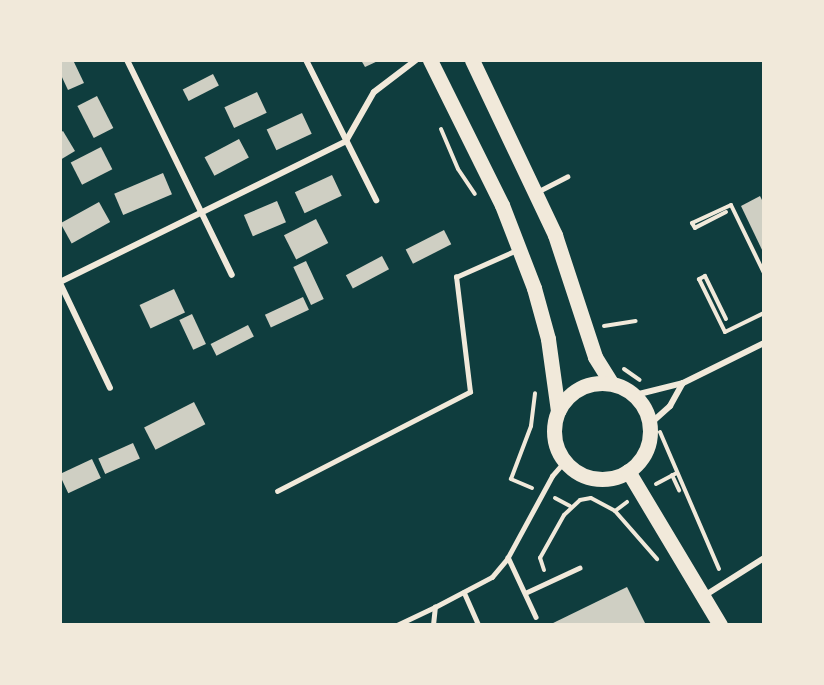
<!DOCTYPE html>
<style>
body{margin:0}
#map{position:relative;width:824px;height:685px;overflow:hidden;background:#0f3d3e;font-family:"DejaVu Sans",sans-serif}
div>[style]{position:absolute}
[style*='--x']{left:calc(var(--x)*1px);top:calc(var(--y)*1px);width:calc(var(--w)*1px);rotate:calc(var(--a)*1deg)}
.building>*{inset:0;background:#cfcfc3;transform-origin:0 0}
.path>*{height:4px;margin:-2px;padding:0 2px;transform-origin:2px;border-radius:2px;background:#f1e9da}
.service>*{height:4.5px;margin:-2.25px;padding:0 2.25px;transform-origin:2.25px;border-radius:2.25px;background:#f1e9da}
.minor>*{height:6px;margin:-3px;padding:0 3px;transform-origin:3px;border-radius:3px;background:#f1e9da}
.primary>*{height:15px;margin:-7.5px;padding:0 7.5px;transform-origin:7.5px;border-radius:7.5px;background:#f1e9da}
.primary>.ring{margin:-7.5px;padding:0;box-sizing:content-box;background:none;border:15px solid #f1e9da;border-radius:50%}
span{translate:-50% -50%;white-space:nowrap;text-align:center;line-height:1.15;-webkit-text-stroke:4.5px #f1e9da;paint-order:stroke}
.frame{position:absolute;inset:0;border:62px solid #f1e9da;pointer-events:none}
</style>
<div id="map">
<div class="building">
<div style="clip-path:polygon(60px 60px,73px 60px,84px 83px,68px 90px,60px 73px)"></div>
<div style="clip-path:polygon(361px 60px,380px 60px,365px 67px)"></div>
<div style="left:213px;top:74px;width:13px;height:34px;rotate:63deg"></div>
<div style="left:257px;top:92px;width:23px;height:36px;rotate:65deg"></div>
<div style="left:97px;top:96px;width:36px;height:22px;rotate:63deg"></div>
<div style="left:302px;top:113px;width:23px;height:39px;rotate:65deg"></div>
<div style="clip-path:polygon(63px 131px,75px 151px,60px 160px,60px 133px)"></div>
<div style="left:239px;top:139px;width:21px;height:39px;rotate:62deg"></div>
<div style="left:101px;top:147px;width:25px;height:34px;rotate:63deg"></div>
<div style="left:163px;top:173px;width:23px;height:53px;rotate:67deg"></div>
<div style="left:332px;top:175px;width:23px;height:41px;rotate:65deg"></div>
<div style="clip-path:polygon(760px 196px,764px 204px,764px 254px,741px 206px)"></div>
<div style="left:277px;top:201px;width:23px;height:36px;rotate:67deg"></div>
<div style="left:99px;top:202px;width:23px;height:44px;rotate:61deg"></div>
<div style="left:316px;top:219px;width:27px;height:36px;rotate:63deg"></div>
<div style="left:444px;top:230px;width:16px;height:43px;rotate:63deg"></div>
<div style="left:382px;top:256px;width:15px;height:41px;rotate:62deg"></div>
<div style="left:306px;top:261px;width:42px;height:14px;rotate:65deg"></div>
<div style="left:174px;top:289px;width:26px;height:38px;rotate:65deg"></div>
<div style="left:303px;top:297px;width:14px;height:42px;rotate:65deg"></div>
<div style="left:192px;top:314px;width:33px;height:14px;rotate:65deg"></div>
<div style="left:248px;top:325px;width:13px;height:42px;rotate:63deg"></div>
<div style="left:194px;top:402px;width:25px;height:56px;rotate:63deg"></div>
<div style="left:133px;top:443px;width:17px;height:38px;rotate:66deg"></div>
<div style="left:92px;top:459px;width:21px;height:36px;rotate:65deg"></div>
<div style="clip-path:polygon(627px 587px,646px 625px,549px 625px)"></div>
</div>
<div class="path">
<div style="--x:441;--y:129;--w:43;--a:67"></div>
<div style="--x:458;--y:169;--w:30;--a:56"></div>
<div style="--x:726;--y:212;--w:35;--a:153"></div>
<div style="--x:695;--y:228;--w:6;--a:-121"></div>
<div style="--x:692;--y:223;--w:43;--a:-24.8"></div>
<div style="--x:731;--y:205;--w:76;--a:64.1"></div>
<div style="--x:726;--y:319;--w:48;--a:-116"></div>
<div style="--x:705;--y:276;--w:7;--a:153"></div>
<div style="--x:699;--y:279;--w:59;--a:63.9"></div>
<div style="--x:725;--y:332;--w:43;--a:-26"></div>
<div style="--x:604;--y:326;--w:32;--a:-9"></div>
<div style="--x:624;--y:369;--w:19;--a:35"></div>
<div style="--x:660;--y:432;--w:149;--a:66.7"></div>
<div style="--x:672;--y:475;--w:17;--a:65"></div>
<div style="--x:656;--y:484;--w:24;--a:-28"></div>
<div style="--x:532;--y:488;--w:23;--a:-157"></div>
<div style="--x:511;--y:479;--w:57;--a:-69.3"></div>
<div style="--x:531;--y:426;--w:33;--a:-83"></div>
<div style="--x:555;--y:498;--w:17;--a:28"></div>
<div style="--x:615;--y:511;--w:15;--a:-37"></div>
<div style="--x:544;--y:570;--w:13;--a:-108"></div>
<div style="--x:540;--y:558;--w:49;--a:-60.8"></div>
<div style="--x:564;--y:515;--w:22;--a:-43"></div>
<div style="--x:580;--y:500;--w:11;--a:-10"></div>
<div style="--x:591;--y:498;--w:27;--a:28"></div>
<div style="--x:615;--y:511;--w:64;--a:48.8"></div>
</div>
<div class="service">
<div style="--x:537;--y:192;--w:34;--a:-27"></div>
<div style="--x:277;--y:491;--w:217;--a:-27.2"></div>
<div style="--x:470;--y:392;--w:116;--a:-96.9"></div>
<div style="--x:456;--y:277;--w:67;--a:-23.9"></div>
<div style="--x:508;--y:557;--w:66;--a:65"></div>
<div style="--x:464;--y:592;--w:36;--a:66"></div>
<div style="--x:525;--y:593;--w:60;--a:-24.8"></div>
<div style="--x:397;--y:625;--w:42;--a:-25.3"></div>
<div style="--x:433;--y:625;--w:18;--a:-84"></div>
<div style="--x:435;--y:607;--w:64;--a:-27.8"></div>
<div style="--x:492;--y:577;--w:23;--a:-50"></div>
<div style="--x:507;--y:559;--w:94;--a:-61.5"></div>
<div style="--x:552;--y:476;--w:20;--a:-49"></div>
</div>
<div class="minor">
<div style="--x:127;--y:60;--w:239;--a:64"></div>
<div style="--x:306;--y:60;--w:157;--a:63.4"></div>
<div style="--x:60;--y:282;--w:319;--a:-26.2"></div>
<div style="--x:346;--y:141;--w:56;--a:-60.3"></div>
<div style="--x:374;--y:92;--w:53;--a:-37.3"></div>
<div style="--x:60;--y:283;--w:116;--a:64.5"></div>
<div style="--x:635;--y:395;--w:49;--a:-14"></div>
<div style="--x:683;--y:383;--w:90;--a:-26.3"></div>
<div style="--x:650;--y:424;--w:27;--a:-42"></div>
<div style="--x:670;--y:406;--w:26;--a:-61"></div>
<div style="--x:704;--y:596;--w:71;--a:-32.3"></div>
</div>
<div class="primary">
<div style="--x:430;--y:60;--w:162;--a:63.6"></div>
<div style="--x:502;--y:205;--w:89;--a:68.9"></div>
<div style="--x:534;--y:288;--w:53;--a:74.6"></div>
<div style="--x:548;--y:339;--w:73;--a:82.1"></div>
<div style="--x:472;--y:60;--w:194;--a:64.6"></div>
<div style="--x:555;--y:235;--w:128;--a:71.8"></div>
<div style="--x:595;--y:357;--w:31;--a:58"></div>
<div class="ring" style="left:554px;top:383px;width:81px;height:81px"></div>
<div style="--x:628;--y:471;--w:179;--a:59.1"></div>
</div>
<div class="frame"></div>
</div>
